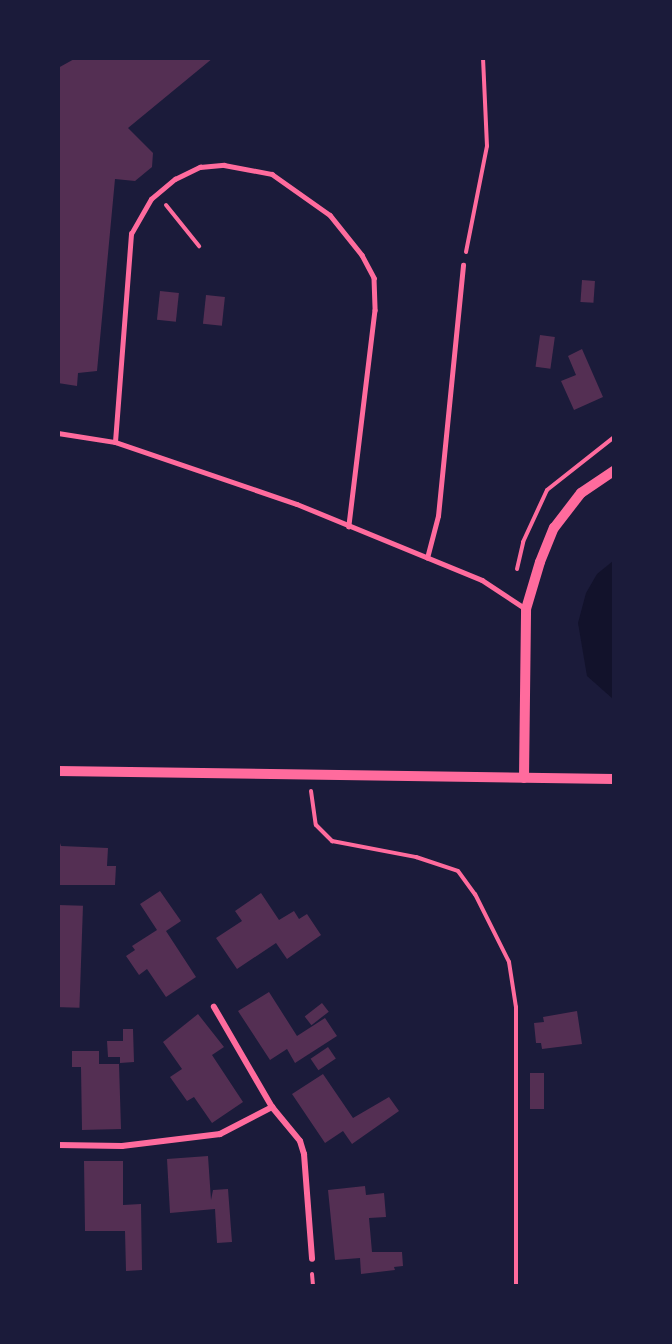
<!DOCTYPE html>
<style>
body{margin:0}
#map{position:relative;width:672px;height:1344px;overflow:hidden;background:#1b1b3a;font-family:"Work Sans",sans-serif}
div>[style]{position:absolute}
[style*='--x']{left:calc(var(--x)*1px);top:calc(var(--y)*1px);width:calc(var(--w)*1px);rotate:calc(var(--a)*1deg)}
.water>*{inset:0;background:#12122b}
.building>*{inset:0;background:#542f53;transform-origin:0 0}
.path>*{height:4px;margin:-2px;padding:0 2px;transform-origin:2px;border-radius:2px;background:#ff6b9d}
.service>*{height:4.5px;margin:-2.25px;padding:0 2.25px;transform-origin:2.25px;border-radius:2.25px;background:#ff6b9d}
.minor>*{height:6px;margin:-3px;padding:0 3px;transform-origin:3px;border-radius:3px;background:#ff6b9d}
.tertiary>*{height:10px;margin:-5px;padding:0 5px;transform-origin:5px;border-radius:5px;background:#ff6b9d}
span{translate:-50% -50%;white-space:nowrap;text-align:center;line-height:1.15;-webkit-text-stroke:6px #1b1b3a;paint-order:stroke}
.frame{position:absolute;inset:0;border:60px solid #1b1b3a;pointer-events:none}
</style>
<div id="map">
<div class="water">
<div style="clip-path:polygon(613px 561px,613px 699px,587px 676px,578px 623px,586px 593px,597px 574px)"></div>
</div>
<div class="building">
<div style="clip-path:polygon(76px 58px,213px 58px,128px 128px,153px 153px,152px 167px,135px 181px,115px 179px,97px 371px,78px 373px,77px 386px,58px 383px,58px 68px)"></div>
<div style="left:582px;top:280px;width:13px;height:22px;rotate:4deg"></div>
<div style="left:160px;top:291px;width:19px;height:29px;rotate:6deg"></div>
<div style="left:206px;top:295px;width:19px;height:29px;rotate:6deg"></div>
<div style="left:540px;top:335px;width:15px;height:32px;rotate:8deg"></div>
<div style="clip-path:polygon(582px 349px,603px 397px,574px 410px,561px 381px,576px 375px,568px 356px)"></div>
<div style="clip-path:polygon(58px 837px,61px 846px,108px 848px,107px 866px,116px 866px,115px 885px,58px 885px)"></div>
<div style="clip-path:polygon(160px 891px,181px 921px,166px 931px,196px 977px,166px 997px,147px 969px,139px 975px,126px 956px,135px 950px,132px 946px,157px 930px,140px 904px)"></div>
<div style="clip-path:polygon(261px 893px,279px 920px,294px 911px,299px 919px,307px 914px,321px 935px,287px 959px,276px 943px,237px 969px,216px 938px,242px 921px,235px 911px)"></div>
<div style="left:58px;top:905px;width:25px;height:102px;rotate:2deg"></div>
<div style="clip-path:polygon(269px 992px,297px 1036px,325px 1018px,337px 1036px,295px 1063px,287px 1049px,270px 1060px,238px 1011px)"></div>
<div style="left:322px;top:1003px;width:11px;height:22px;rotate:52deg"></div>
<div style="clip-path:polygon(577px 1011px,582px 1044px,542px 1049px,541px 1043px,536px 1043px,534px 1023px,544px 1022px,543px 1017px)"></div>
<div style="clip-path:polygon(198px 1014px,224px 1047px,212px 1055px,243px 1102px,212px 1123px,194px 1097px,187px 1101px,170px 1077px,182px 1069px,163px 1042px)"></div>
<div style="clip-path:polygon(123px 1029px,133px 1029px,134px 1062px,120px 1063px,120px 1057px,108px 1057px,107px 1041px,123px 1041px)"></div>
<div style="left:328px;top:1047px;width:14px;height:21px;rotate:56deg"></div>
<div style="clip-path:polygon(72px 1051px,99px 1051px,99px 1064px,119px 1064px,121px 1129px,82px 1130px,81px 1067px,72px 1067px)"></div>
<div style="left:544px;top:1073px;width:36px;height:14px;rotate:90deg"></div>
<div style="clip-path:polygon(323px 1074px,353px 1118px,389px 1097px,399px 1111px,352px 1144px,343px 1131px,325px 1143px,292px 1094px)"></div>
<div style="clip-path:polygon(208px 1156px,211px 1200px,213px 1190px,228px 1189px,232px 1242px,217px 1243px,215px 1209px,170px 1213px,167px 1159px)"></div>
<div style="clip-path:polygon(84px 1161px,123px 1161px,123px 1205px,141px 1204px,142px 1270px,126px 1271px,125px 1231px,85px 1231px)"></div>
<div style="clip-path:polygon(365px 1186px,366px 1195px,384px 1193px,386px 1217px,369px 1218px,372px 1252px,402px 1252px,403px 1266px,394px 1267px,395px 1270px,361px 1274px,360px 1258px,335px 1260px,328px 1190px)"></div>
</div>
<div class="path">
<div style="--x:166;--y:205;--w:53;--a:51.2"></div>
<div style="--x:466;--y:252;--w:108;--a:-78.8"></div>
<div style="--x:487;--y:146;--w:88;--a:-92.6"></div>
<div style="--x:517;--y:569;--w:28;--a:-77"></div>
<div style="--x:523;--y:542;--w:57;--a:-65.2"></div>
<div style="--x:547;--y:490;--w:85;--a:-38.3"></div>
<div style="--x:311;--y:791;--w:34;--a:82"></div>
<div style="--x:316;--y:825;--w:23;--a:45"></div>
<div style="--x:332;--y:841;--w:86;--a:10.8"></div>
<div style="--x:416;--y:857;--w:44;--a:18.4"></div>
<div style="--x:458;--y:871;--w:29;--a:54"></div>
<div style="--x:475;--y:894;--w:76;--a:63.4"></div>
<div style="--x:509;--y:962;--w:46;--a:81.2"></div>
<div style="--x:516;--y:1007;--w:279;--a:90"></div>
<div style="--x:312;--y:1274;--w:12;--a:85"></div>
</div>
<div class="service">
<div style="--x:58;--y:433;--w:58;--a:9"></div>
<div style="--x:115;--y:442;--w:192;--a:18.8"></div>
<div style="--x:297;--y:504;--w:200;--a:22.3"></div>
<div style="--x:482;--y:580;--w:53;--a:33.4"></div>
<div style="--x:115;--y:442;--w:209;--a:-85.6"></div>
<div style="--x:131;--y:234;--w:40;--a:-60.3"></div>
<div style="--x:151;--y:199;--w:31;--a:-40"></div>
<div style="--x:175;--y:179;--w:28;--a:-26"></div>
<div style="--x:200;--y:167;--w:24;--a:-5"></div>
<div style="--x:224;--y:165;--w:49;--a:10.6"></div>
<div style="--x:272;--y:174;--w:71;--a:35.3"></div>
<div style="--x:330;--y:215;--w:51;--a:51.3"></div>
<div style="--x:362;--y:255;--w:26;--a:62"></div>
<div style="--x:374;--y:278;--w:32;--a:88"></div>
<div style="--x:375;--y:310;--w:218;--a:96.9"></div>
<div style="--x:427;--y:558;--w:43;--a:-75.3"></div>
<div style="--x:438;--y:516;--w:252;--a:-84.3"></div>
</div>
<div class="minor">
<div style="--x:272;--y:1107;--w:44;--a:50.5"></div>
<div style="--x:300;--y:1141;--w:14;--a:73"></div>
<div style="--x:304;--y:1154;--w:105;--a:85.6"></div>
<div style="--x:58;--y:1145;--w:64;--a:0.9"></div>
<div style="--x:122;--y:1146;--w:99;--a:-7"></div>
<div style="--x:220;--y:1134;--w:59;--a:-27.4"></div>
<div style="--x:272;--y:1107;--w:116;--a:-120.1"></div>
</div>
<div class="tertiary">
<div style="--x:58;--y:771;--w:556;--a:0.82"></div>
<div style="--x:524;--y:778;--w:169;--a:-89.3"></div>
<div style="--x:526;--y:609;--w:49;--a:-73.4"></div>
<div style="--x:540;--y:562;--w:37;--a:-68"></div>
<div style="--x:554;--y:528;--w:44;--a:-52.4"></div>
<div style="--x:581;--y:493;--w:40;--a:-34"></div>
</div>
<div class="frame"></div>
</div>
